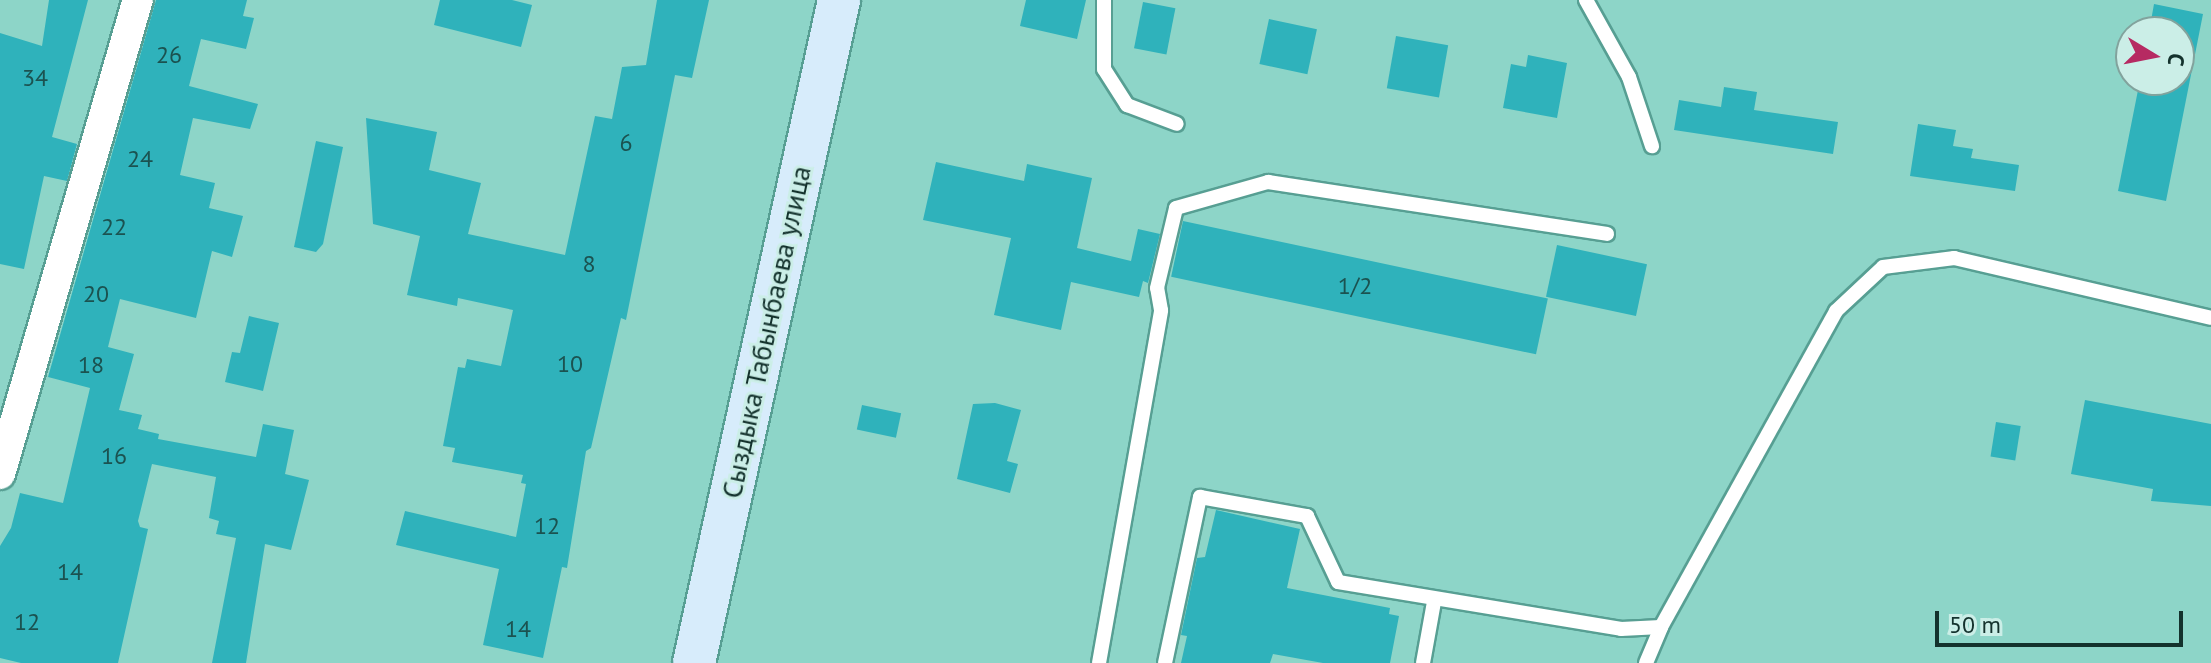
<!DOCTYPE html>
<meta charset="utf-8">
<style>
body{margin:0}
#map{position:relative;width:2211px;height:663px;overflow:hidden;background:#8dd5c8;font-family:"PT Sans",sans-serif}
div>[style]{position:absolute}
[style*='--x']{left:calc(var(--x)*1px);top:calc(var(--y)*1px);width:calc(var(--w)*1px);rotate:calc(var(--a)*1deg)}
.building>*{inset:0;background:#2fb2bb;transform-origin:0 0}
.roads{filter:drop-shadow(2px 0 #579f93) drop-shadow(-2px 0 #579f93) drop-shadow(0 2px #579f93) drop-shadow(0 -2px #579f93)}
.lane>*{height:14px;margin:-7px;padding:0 7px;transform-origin:7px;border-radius:7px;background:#fff}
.street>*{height:30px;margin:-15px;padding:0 15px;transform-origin:15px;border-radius:15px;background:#fff}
.secondary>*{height:42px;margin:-21px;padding:0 21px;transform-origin:21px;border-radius:21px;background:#d7ecfb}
span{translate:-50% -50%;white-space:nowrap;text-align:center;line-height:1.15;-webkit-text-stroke:6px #cbeee7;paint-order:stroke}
.number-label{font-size:24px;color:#1b5250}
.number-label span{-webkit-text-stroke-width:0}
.street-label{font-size:28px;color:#14322d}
.north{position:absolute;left:2115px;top:16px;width:80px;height:80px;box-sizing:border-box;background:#cbeee7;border:2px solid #82a39d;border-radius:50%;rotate:100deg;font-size:22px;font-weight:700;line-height:32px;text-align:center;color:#14322d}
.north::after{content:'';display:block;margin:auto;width:28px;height:36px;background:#b62a62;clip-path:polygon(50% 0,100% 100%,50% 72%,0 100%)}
.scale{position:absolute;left:1935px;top:611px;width:248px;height:36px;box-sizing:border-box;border:4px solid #14322d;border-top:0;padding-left:10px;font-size:24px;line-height:28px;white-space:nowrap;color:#14322d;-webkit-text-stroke:6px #cbeee7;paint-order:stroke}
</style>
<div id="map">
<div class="building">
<div style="clip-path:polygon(49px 0,88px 0,52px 137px,77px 144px,67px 181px,44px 176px,24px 269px,0 264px,0 33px,42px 46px)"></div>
<div style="clip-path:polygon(156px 0,247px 0,243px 16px,254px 18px,246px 49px,201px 39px,189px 86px,258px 104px,250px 129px,193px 118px,180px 175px,215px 183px,209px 208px,243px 216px,232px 257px,212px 251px,196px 318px,120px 299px,108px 347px,134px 354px,119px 410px,142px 415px,138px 429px,159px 434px,158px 439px,256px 457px,263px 424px,294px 430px,285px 474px,309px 480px,291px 550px,265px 544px,246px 663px,212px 663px,236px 538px,216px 534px,219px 521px,209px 518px,216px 477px,152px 464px,138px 521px,140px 527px,148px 529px,118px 663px,21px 663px,0 658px,0 546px,11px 528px,20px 493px,63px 503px,90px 388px,48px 377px)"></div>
<div style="clip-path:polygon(440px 0,512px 0,532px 5px,521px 47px,434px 25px)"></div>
<div style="clip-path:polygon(657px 0,709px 0,692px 78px,675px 75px,626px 320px,621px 318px,591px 448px,586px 451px,567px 568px,562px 567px,543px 658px,483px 645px,499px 569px,396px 545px,405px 511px,516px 537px,526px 484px,521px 483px,523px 475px,452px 462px,455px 448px,443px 446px,458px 367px,465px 368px,467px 359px,501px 366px,513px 310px,458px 298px,457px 306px,407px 295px,420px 236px,373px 224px,366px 118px,437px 132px,429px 170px,481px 183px,468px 234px,565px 255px,595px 116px,612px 119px,622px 67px,646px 65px)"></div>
<div style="clip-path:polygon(1026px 0,1086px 0,1077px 39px,1020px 26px)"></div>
<div style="left:1143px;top:2px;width:33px;height:47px;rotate:11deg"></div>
<div style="clip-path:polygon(2154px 4px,2203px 14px,2166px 201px,2118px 191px,2140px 80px,2179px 80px,2179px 32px,2149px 32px)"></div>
<div style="left:1269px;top:19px;width:49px;height:46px;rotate:12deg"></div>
<div style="left:1396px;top:36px;width:53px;height:53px;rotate:10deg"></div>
<div style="clip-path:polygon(1528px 55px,1567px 63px,1557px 118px,1503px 108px,1511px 64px,1526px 67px)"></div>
<div style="clip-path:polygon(1724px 87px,1757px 92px,1754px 110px,1838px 122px,1833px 154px,1674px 130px,1679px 100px,1721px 107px)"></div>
<div style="clip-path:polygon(1918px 124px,1956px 130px,1953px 146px,1973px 149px,1971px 158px,2019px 165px,2015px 191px,1910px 176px)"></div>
<div style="clip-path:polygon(316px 141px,343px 147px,323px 244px,316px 252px,294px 247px)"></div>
<div style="clip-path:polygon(936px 162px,1024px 181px,1027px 164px,1092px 178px,1077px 248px,1131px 261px,1138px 229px,1160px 234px,1148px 283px,1143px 281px,1139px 297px,1071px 282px,1061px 330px,994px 315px,1011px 238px,923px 220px)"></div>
<div style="left:1183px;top:221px;width:373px;height:57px;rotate:12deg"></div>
<div style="left:1557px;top:245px;width:92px;height:53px;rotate:12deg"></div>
<div style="clip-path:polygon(249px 316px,279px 323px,263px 391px,225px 382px,232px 352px,240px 353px)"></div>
<div style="clip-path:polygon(2085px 400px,2211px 424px,2211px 506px,2151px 501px,2153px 489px,2071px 474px)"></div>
<div style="clip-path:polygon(995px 403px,1021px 410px,1007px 461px,1018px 464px,1010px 493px,957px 479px,973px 404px)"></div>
<div style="left:862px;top:405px;width:40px;height:25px;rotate:12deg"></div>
<div style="left:1996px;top:422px;width:25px;height:35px;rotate:9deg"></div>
<div style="clip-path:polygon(1216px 510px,1300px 529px,1287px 588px,1390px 608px,1389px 614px,1399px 616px,1390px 663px,1323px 663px,1273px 654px,1270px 663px,1181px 663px,1187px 636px,1181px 635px,1197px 558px,1205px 557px)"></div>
</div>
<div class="roads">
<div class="lane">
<div style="--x:1104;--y:0;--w:69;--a:90"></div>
<div style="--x:1104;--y:69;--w:43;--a:57.4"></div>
<div style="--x:1127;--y:105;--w:53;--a:20.8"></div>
<div style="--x:1586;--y:0;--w:88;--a:60.8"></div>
<div style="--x:1629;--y:77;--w:73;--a:71.6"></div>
<div style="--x:1099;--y:663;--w:358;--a:-80"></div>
<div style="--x:1161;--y:310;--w:22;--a:-100"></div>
<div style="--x:1157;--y:288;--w:82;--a:-76.6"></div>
<div style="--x:1176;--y:208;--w:96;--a:-15.8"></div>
<div style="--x:1268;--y:182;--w:343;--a:8.7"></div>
<div style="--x:1165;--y:663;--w:170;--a:-78.1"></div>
<div style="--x:1200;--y:497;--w:109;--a:10.1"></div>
<div style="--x:1307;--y:516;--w:73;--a:64.8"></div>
<div style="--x:1338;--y:582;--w:287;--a:9.4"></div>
<div style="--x:1621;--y:629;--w:40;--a:-2.9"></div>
<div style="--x:1423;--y:663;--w:62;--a:-79.8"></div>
<div style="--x:1646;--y:663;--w:39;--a:-67"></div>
<div style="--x:1661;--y:627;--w:361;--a:-61"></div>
<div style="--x:1836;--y:311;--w:64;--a:-43.1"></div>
<div style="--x:1883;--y:267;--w:72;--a:-7.2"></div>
<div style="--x:1954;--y:258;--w:264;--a:13.1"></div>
</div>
<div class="street">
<div style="--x:0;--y:474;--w:494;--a:-73.8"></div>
</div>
<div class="secondary">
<div style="--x:694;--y:663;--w:679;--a:-77.66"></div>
</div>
</div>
<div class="number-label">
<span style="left:169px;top:55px">26</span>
<span style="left:35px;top:78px">34</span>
<span style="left:626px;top:143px">6</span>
<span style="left:140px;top:159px">24</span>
<span style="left:114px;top:227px">22</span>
<span style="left:589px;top:264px">8</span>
<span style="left:1355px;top:286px">1/2</span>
<span style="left:96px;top:294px">20</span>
<span style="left:570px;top:364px">10</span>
<span style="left:91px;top:365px">18</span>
<span style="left:114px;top:456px">16</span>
<span style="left:547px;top:526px">12</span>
<span style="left:70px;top:572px">14</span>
<span style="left:27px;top:622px">12</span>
<span style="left:518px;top:629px">14</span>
</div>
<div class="street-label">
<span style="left:766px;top:332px;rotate:-78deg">Сыздыка Табынбаева улица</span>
</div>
<div class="north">С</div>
<div class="scale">50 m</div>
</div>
